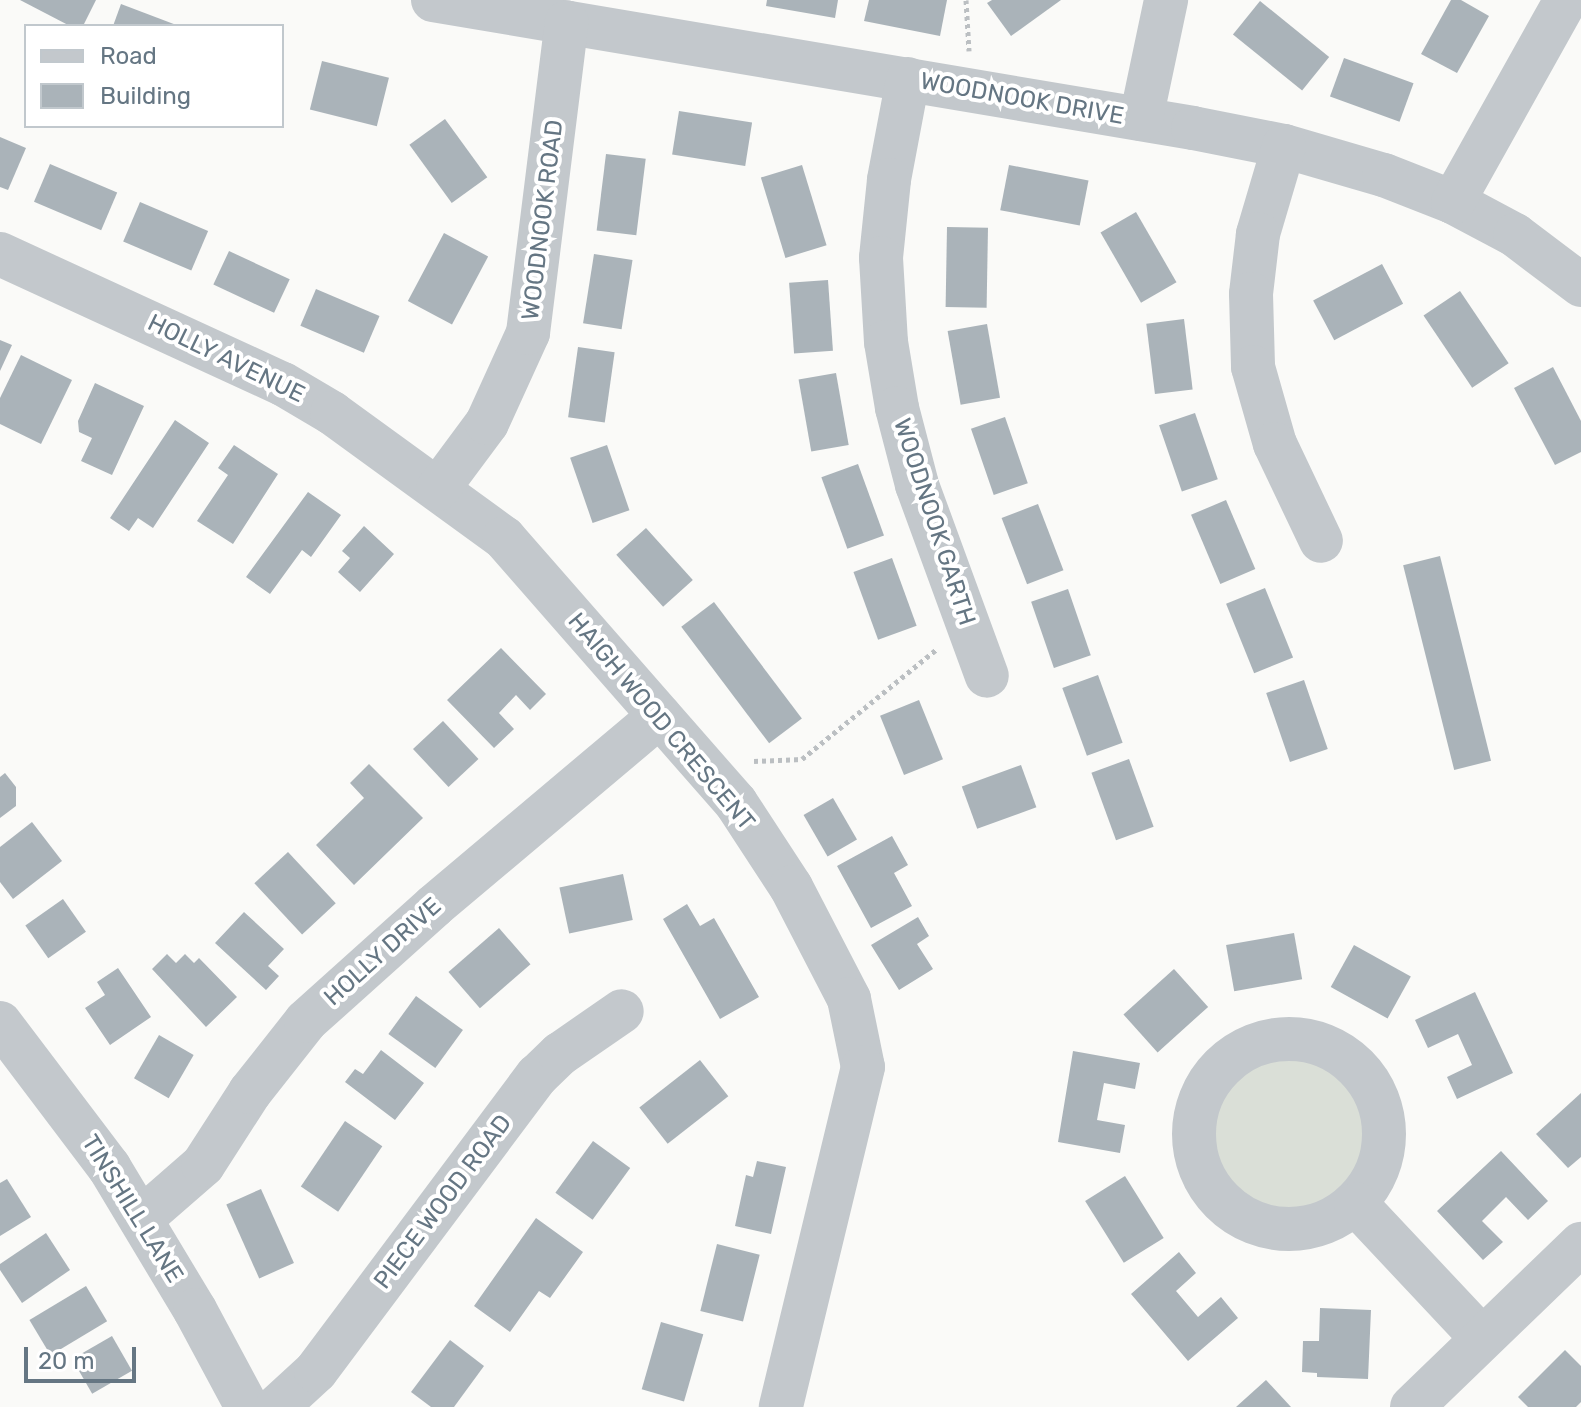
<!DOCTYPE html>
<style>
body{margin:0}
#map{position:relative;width:1581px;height:1407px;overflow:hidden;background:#fafaf8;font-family:Rubik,sans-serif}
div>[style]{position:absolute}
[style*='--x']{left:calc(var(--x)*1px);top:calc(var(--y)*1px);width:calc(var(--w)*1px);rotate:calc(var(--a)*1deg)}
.green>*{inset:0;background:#dadfd7}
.round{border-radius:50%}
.building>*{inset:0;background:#aab3b9;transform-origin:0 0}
.path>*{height:5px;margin-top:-2.5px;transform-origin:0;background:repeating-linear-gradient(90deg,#bbbfc2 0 4px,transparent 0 8px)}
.minor>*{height:44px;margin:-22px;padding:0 22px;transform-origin:22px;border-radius:22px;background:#c3c8cc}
.minor>.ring{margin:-22px;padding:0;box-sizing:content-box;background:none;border:44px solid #c3c8cc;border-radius:50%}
span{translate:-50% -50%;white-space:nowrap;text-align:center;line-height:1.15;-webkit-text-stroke:8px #fff;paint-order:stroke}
.street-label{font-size:24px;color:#657683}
.legend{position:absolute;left:24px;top:24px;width:260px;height:104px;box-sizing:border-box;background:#fff;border:2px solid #c1c8cd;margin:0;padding:10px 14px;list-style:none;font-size:24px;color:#657683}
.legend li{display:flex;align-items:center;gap:16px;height:40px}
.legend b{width:40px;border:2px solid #c1c8cd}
.scale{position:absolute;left:24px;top:1347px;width:112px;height:36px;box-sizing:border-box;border:4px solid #657683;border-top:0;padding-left:10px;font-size:24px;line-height:28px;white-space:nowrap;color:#657683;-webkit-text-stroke:6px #fff;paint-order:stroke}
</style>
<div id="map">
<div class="green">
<div class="round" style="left:1211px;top:1057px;width:156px;height:156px"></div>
</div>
<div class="building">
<div style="clip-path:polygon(20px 0,96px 0,83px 26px,70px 26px)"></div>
<div style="clip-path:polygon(767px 0,838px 0,835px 18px,766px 6px)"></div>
<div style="clip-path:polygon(869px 0,947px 0,940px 36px,864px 21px)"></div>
<div style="clip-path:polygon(992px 0,1061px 0,1011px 36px,987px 3px)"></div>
<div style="clip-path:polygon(1451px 0,1461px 0,1489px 16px,1457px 73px,1421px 54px)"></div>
<div style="left:1260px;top:1px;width:89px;height:43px;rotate:39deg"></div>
<div style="clip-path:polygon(121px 4px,179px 26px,113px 26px)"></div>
<div style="left:1344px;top:58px;width:74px;height:41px;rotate:20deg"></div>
<div style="left:322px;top:61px;width:69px;height:50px;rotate:14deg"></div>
<div style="left:679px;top:111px;width:74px;height:44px;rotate:9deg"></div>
<div style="left:445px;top:119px;width:72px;height:44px;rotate:54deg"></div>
<div style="clip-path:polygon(0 137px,26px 148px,8px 190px,0 187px)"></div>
<div style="left:606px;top:154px;width:40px;height:77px;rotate:7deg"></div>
<div style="left:50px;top:164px;width:73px;height:41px;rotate:23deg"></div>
<div style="left:802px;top:165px;width:84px;height:43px;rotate:73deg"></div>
<div style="left:1009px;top:165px;width:81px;height:46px;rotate:11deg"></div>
<div style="left:140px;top:202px;width:74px;height:43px;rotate:23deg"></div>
<div style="left:1136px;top:212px;width:81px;height:41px;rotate:60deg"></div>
<div style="left:947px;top:227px;width:41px;height:80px;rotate:1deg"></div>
<div style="left:444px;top:233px;width:50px;height:77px;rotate:28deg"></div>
<div style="left:229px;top:251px;width:67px;height:37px;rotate:25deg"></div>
<div style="left:594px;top:254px;width:39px;height:70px;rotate:9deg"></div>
<div style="left:1382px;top:264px;width:45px;height:78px;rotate:62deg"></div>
<div style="left:828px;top:280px;width:71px;height:39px;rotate:86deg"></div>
<div style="left:316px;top:289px;width:69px;height:40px;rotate:23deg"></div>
<div style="left:1460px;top:291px;width:87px;height:44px;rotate:56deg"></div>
<div style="left:1184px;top:319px;width:71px;height:38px;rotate:83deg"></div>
<div style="left:987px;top:324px;width:75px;height:40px;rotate:80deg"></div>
<div style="clip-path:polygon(0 340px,12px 345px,0 371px)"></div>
<div style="left:578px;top:347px;width:37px;height:71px;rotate:8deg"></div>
<div style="clip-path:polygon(21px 355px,72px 380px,41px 444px,0 424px,0 398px)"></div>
<div style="clip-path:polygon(1553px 367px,1581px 421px,1581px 452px,1555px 465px,1514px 388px)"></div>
<div style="left:836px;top:373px;width:73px;height:38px;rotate:80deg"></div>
<div style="clip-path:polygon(95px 383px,144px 406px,112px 475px,81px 461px,92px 438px,79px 432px,78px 421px)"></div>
<div style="left:1195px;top:413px;width:70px;height:38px;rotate:71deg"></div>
<div style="left:1005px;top:417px;width:70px;height:36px;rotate:71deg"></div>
<div style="clip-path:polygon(175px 420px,209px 443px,153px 528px,138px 518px,129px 531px,110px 518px)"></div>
<div style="clip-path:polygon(234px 445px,278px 474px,233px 544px,197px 521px,228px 475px,218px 468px)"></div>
<div style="left:607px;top:445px;width:69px;height:39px;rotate:71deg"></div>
<div style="left:858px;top:464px;width:76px;height:39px;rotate:70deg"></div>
<div style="clip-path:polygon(308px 492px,341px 515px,311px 557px,302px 550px,270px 594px,246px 577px)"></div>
<div style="left:1226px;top:500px;width:75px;height:38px;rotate:67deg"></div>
<div style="left:1038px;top:504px;width:71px;height:39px;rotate:69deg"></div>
<div style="clip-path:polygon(364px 526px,394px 554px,360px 592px,338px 572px,350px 558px,342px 551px)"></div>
<div style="left:646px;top:528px;width:70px;height:40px;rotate:48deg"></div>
<div style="left:1440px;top:556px;width:211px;height:38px;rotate:76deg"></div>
<div style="left:892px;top:558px;width:72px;height:41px;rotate:70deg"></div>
<div style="left:1265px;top:588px;width:75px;height:42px;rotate:68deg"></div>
<div style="left:1068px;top:589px;width:70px;height:39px;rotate:71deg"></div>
<div style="left:714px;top:602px;width:146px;height:41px;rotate:53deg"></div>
<div style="clip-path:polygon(501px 648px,546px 694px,530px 710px,516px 695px,499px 713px,514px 729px,494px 748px,447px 700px)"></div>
<div style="left:1098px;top:675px;width:72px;height:38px;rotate:70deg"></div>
<div style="left:1304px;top:680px;width:73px;height:40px;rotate:71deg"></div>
<div style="left:919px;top:700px;width:64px;height:42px;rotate:68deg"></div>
<div style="left:443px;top:721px;width:52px;height:41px;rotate:47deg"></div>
<div style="left:1129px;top:759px;width:72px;height:40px;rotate:70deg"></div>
<div style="clip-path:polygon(369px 764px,423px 818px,354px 885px,316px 845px,364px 798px,350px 783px)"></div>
<div style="left:1021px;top:765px;width:45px;height:63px;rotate:70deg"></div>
<div style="clip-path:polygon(5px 773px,16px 787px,16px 806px,0 818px,0 777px)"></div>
<div style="left:833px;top:798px;width:48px;height:34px;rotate:60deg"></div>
<div style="clip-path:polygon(32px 822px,62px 861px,13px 899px,0 882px,0 847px)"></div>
<div style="clip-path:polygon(892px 836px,908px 865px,894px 873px,912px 906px,871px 928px,837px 866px)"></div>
<div style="left:288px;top:852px;width:70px;height:46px;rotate:47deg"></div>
<div style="left:623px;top:874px;width:47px;height:65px;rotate:78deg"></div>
<div style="left:63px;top:899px;width:40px;height:46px;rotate:55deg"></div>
<div style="clip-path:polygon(687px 904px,700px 926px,714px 918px,759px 997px,720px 1019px,663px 919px)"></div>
<div style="clip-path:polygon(244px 912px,284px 949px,268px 966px,279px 976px,266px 990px,215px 943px)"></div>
<div style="clip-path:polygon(918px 917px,929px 936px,917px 944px,933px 969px,899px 990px,871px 945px)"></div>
<div style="left:499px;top:928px;width:48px;height:67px;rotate:49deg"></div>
<div style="left:1294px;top:933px;width:47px;height:69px;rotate:80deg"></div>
<div style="left:1354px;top:945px;width:65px;height:48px;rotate:29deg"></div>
<div style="clip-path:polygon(167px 954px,176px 963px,185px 954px,194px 963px,199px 958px,237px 997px,206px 1027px,152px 969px)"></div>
<div style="clip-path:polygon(118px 968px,151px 1017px,110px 1045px,85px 1008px,105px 995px,97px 982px)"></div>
<div style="left:1174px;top:969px;width:51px;height:68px;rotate:48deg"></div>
<div style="clip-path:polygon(1475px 992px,1513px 1073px,1457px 1099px,1447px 1077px,1472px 1065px,1458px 1034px,1428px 1048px,1415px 1020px)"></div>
<div style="left:416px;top:996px;width:58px;height:47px;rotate:36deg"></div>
<div style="left:159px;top:1035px;width:40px;height:50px;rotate:30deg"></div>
<div style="clip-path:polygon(381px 1050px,424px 1083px,395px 1120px,345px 1082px,355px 1069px,363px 1074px)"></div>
<div style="clip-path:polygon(1073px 1051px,1140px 1063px,1135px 1089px,1104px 1083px,1097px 1120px,1125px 1125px,1120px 1153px,1058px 1142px)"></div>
<div style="left:700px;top:1060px;width:46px;height:77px;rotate:52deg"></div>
<div style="clip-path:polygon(1581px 1093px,1581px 1157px,1568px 1168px,1536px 1134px)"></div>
<div style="left:345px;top:1121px;width:45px;height:79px;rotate:34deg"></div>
<div style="left:593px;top:1141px;width:46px;height:64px;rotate:36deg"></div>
<div style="clip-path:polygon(1501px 1151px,1548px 1201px,1528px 1220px,1506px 1197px,1482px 1221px,1503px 1242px,1483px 1260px,1437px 1211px)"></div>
<div style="clip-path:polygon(757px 1161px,786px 1167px,771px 1234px,735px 1226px,746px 1175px,753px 1177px)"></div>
<div style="left:1125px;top:1176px;width:73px;height:47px;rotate:58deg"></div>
<div style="clip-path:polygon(7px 1179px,31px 1217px,0 1236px,0 1183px)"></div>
<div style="left:261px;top:1189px;width:81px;height:38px;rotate:66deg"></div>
<div style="clip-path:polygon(536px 1218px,583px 1252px,550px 1298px,539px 1291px,510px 1332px,474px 1306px)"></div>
<div style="clip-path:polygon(46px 1233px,70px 1270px,22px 1303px,0 1270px,0 1264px)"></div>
<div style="left:717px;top:1244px;width:44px;height:69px;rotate:14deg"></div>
<div style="clip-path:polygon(1179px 1252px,1196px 1273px,1176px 1291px,1198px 1317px,1221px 1297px,1238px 1318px,1188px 1361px,1131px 1294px)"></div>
<div style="left:86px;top:1286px;width:41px;height:66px;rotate:59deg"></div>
<div style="clip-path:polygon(1320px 1308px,1371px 1310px,1368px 1379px,1317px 1377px,1317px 1373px,1302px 1372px,1303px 1341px,1319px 1341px)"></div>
<div style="left:661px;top:1322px;width:44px;height:70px;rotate:16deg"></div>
<div style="left:112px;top:1336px;width:40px;height:46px;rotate:60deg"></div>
<div style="clip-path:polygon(450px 1340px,484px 1366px,454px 1407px,431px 1407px,411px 1392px)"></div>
<div style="clip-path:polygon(1565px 1350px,1581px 1366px,1581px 1402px,1576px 1407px,1528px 1407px,1518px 1397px)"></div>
<div style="clip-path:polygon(1266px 1380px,1291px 1407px,1236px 1407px)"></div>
</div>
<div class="path">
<div style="--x:966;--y:0;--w:51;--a:86.6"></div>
<div style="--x:754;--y:761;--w:48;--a:-2.4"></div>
<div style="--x:802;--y:759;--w:174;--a:-39.2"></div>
</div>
<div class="minor">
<div style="--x:433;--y:0;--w:771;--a:9.56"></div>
<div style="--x:1193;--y:128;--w:93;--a:11.2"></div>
<div style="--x:1284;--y:146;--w:104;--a:16.2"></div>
<div style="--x:1384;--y:175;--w:74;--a:21.4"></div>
<div style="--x:1453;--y:202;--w:70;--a:28"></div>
<div style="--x:1515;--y:235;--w:83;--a:37.1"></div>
<div style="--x:908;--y:79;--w:103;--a:100.7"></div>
<div style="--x:889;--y:180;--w:78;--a:95.9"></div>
<div style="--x:881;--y:258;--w:84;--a:86.6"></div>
<div style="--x:886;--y:342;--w:67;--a:80.5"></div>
<div style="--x:897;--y:408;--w:80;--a:75.4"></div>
<div style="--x:917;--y:485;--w:203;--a:69.9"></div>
<div style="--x:1141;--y:119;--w:122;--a:-78.1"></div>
<div style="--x:1284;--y:146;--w:92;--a:106.5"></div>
<div style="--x:1258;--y:234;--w:60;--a:96.7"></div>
<div style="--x:1251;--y:294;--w:73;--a:88.4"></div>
<div style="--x:1253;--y:367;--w:80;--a:74.1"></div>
<div style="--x:1275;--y:444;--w:107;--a:64.6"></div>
<div style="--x:1453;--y:202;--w:231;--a:-60.8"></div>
<div style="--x:0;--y:254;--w:311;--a:24.7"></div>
<div style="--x:283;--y:384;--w:57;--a:30.6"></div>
<div style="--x:332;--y:413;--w:213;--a:36"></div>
<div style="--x:504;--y:538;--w:352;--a:48.8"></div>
<div style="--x:736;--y:803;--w:100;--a:56.8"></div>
<div style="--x:791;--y:887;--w:126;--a:62.6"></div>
<div style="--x:849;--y:999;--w:69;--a:78.4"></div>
<div style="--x:863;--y:1067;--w:350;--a:103.6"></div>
<div style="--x:438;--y:489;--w:82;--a:-53.4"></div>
<div style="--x:487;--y:423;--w:99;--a:-65.5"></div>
<div style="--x:528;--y:333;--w:313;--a:-82.9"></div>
<div style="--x:0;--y:1023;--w:181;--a:52.9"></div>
<div style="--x:109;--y:1167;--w:167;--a:59"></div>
<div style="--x:195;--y:1310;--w:110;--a:61.8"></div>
<div class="ring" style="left:1194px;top:1039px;width:146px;height:146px"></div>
<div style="--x:1356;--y:1204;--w:184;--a:46.8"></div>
<div style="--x:141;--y:1219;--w:82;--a:-41.1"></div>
<div style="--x:203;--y:1165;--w:87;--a:-57.2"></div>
<div style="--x:250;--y:1092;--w:90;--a:-51.7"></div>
<div style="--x:306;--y:1021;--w:172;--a:-41.9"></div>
<div style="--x:434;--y:906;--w:295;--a:-40.1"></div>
<div style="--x:277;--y:1407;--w:53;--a:-42.7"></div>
<div style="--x:316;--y:1371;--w:369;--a:-53.2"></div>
<div style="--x:537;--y:1076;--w:32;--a:-44"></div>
<div style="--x:560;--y:1054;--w:75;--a:-34.7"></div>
<div style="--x:1412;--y:1407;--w:235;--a:-44"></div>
</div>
<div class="street-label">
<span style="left:1022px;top:99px;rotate:10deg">WOODNOOK DRIVE</span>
<span style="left:543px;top:220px;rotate:-83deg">WOODNOOK ROAD</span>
<span style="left:226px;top:359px;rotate:26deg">HOLLY AVENUE</span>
<span style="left:934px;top:522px;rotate:72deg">WOODNOOK GARTH</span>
<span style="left:661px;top:722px;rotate:50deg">HAIGH WOOD CRESCENT</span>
<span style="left:383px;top:952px;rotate:-42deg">HOLLY DRIVE</span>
<span style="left:443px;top:1202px;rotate:-53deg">PIECE WOOD ROAD</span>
<span style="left:132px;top:1209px;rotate:58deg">TINSHILL LANE</span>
</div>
<ul class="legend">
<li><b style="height:10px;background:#c3c8cc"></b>Road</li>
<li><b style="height:22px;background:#aab3b9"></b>Building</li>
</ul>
<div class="scale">20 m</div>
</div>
